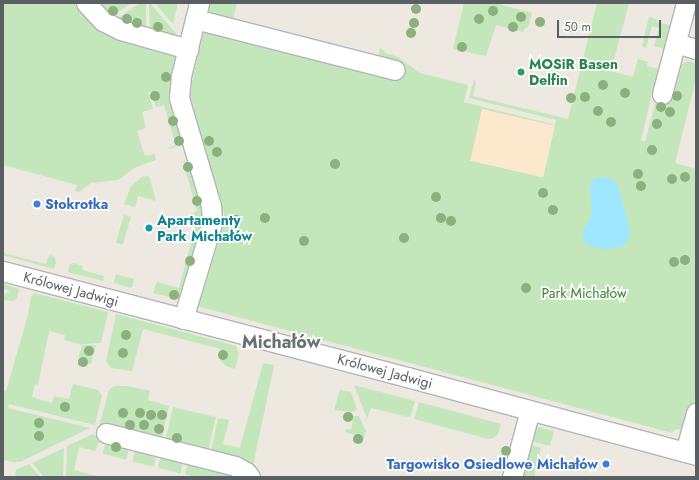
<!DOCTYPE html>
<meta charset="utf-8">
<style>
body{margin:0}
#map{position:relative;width:699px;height:480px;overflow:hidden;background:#ede8e0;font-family:Jost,sans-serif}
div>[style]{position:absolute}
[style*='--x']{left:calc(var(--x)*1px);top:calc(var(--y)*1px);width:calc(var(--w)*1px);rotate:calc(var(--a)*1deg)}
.green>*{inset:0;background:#c3e7ba;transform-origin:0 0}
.sand>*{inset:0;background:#fce8cc;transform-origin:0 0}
.water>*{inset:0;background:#9ee7ff}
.roads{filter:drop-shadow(1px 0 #b1b5b9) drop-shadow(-1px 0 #b1b5b9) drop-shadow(0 1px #b1b5b9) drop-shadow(0 -1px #b1b5b9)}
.minor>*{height:19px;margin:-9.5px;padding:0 9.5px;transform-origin:9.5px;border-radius:9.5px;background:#fff}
.trees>*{width:10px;height:10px;margin:-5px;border-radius:50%;background:#8bb17e}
.dots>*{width:11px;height:11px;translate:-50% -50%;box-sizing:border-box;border:2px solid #fff;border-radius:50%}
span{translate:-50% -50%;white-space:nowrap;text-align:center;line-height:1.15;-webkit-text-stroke:3.5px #fff;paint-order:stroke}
.leisure-label{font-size:14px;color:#27864d;font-weight:700}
.left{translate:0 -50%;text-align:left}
.shop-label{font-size:14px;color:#366cbe;font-weight:700}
.right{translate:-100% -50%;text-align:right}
.culture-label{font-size:14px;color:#0d838f;font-weight:700}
.street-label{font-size:14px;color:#595f62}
.park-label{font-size:14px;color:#3a842e}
.district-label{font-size:18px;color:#6a7174;font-weight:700}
.frame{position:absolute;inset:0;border:4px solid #595f62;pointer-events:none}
.scale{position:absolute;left:557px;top:20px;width:104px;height:18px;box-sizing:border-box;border:2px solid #595f62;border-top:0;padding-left:5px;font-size:12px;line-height:14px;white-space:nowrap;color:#595f62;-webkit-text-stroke:3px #fff;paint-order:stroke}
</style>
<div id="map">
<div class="green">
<div style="clip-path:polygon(3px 3px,78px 3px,178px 53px,184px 143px,168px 149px,168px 148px,176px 145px,164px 105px,156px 107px,151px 92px,148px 92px,153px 109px,142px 112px,146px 128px,137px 131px,145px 156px,155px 154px,156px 160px,136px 167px,118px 180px,91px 183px,79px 192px,75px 191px,77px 185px,3px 165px)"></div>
<div style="clip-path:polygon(93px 3px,132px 3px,109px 18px)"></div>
<div style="clip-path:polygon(140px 3px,146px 3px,146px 32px,113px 21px)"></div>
<div style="clip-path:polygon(149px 3px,150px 3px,179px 37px,150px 33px)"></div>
<div style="clip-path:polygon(155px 3px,178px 3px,173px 24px)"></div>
<div style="clip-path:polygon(208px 3px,237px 3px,232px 24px,210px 16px,208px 11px)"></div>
<div style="clip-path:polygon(464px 3px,495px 3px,532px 13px,528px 27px,524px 29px,523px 32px,496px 25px,486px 56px,453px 49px)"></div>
<div style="clip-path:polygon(597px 3px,629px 3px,611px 71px,633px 77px,638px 59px,648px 62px,647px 66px,658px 69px,641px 140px,645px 142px,658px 93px,673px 97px,682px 64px,688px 61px,696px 63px,696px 79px,675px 163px,696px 169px,696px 394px,685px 436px,682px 430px,676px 429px,672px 433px,200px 307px,199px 304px,219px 241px,225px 218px,212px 170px,188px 99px,204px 31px,207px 29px,377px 61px,380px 48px,386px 53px,398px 57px,420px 73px,468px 85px,464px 102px,555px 125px,556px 120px,469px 98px,474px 80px,476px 81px,473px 96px,568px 119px)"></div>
<div style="clip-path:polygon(649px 17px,657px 19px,656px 22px,670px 25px,664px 49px,654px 46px,659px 28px,652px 26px,646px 48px,642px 46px)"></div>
<div style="clip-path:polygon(183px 161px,189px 163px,206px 214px,181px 300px,153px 293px,157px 282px,179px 288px,198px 218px,188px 215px,197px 211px)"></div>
<div style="clip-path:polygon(149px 176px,156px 201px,138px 196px,135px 207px,124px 204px,131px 186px,142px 177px)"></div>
<div style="left:124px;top:215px;width:7px;height:29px;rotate:16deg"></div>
<div style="clip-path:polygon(3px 253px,46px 264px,49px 256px,51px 255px,55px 258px,56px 263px,54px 269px,3px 255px)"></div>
<div style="clip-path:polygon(73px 263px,83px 266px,82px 270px,104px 276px,103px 281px,68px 272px,69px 265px)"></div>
<div style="left:116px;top:274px;width:19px;height:9px;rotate:16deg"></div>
<div style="clip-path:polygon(3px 284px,19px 289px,17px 298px,13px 301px,3px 300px,3px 296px,10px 291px,3px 289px)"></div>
<div style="clip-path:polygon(34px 293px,108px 312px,101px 343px,83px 344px,83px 345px,96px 345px,91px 364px,87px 363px,86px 367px,77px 365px,82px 345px,64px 340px,65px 335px,49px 331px,38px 385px,35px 384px,32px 397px,52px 403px,54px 396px,69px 399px,73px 384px,98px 390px,102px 395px,95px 425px,9px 404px,8px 408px,90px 428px,20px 462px,12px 462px,3px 460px,3px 391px,6px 391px,28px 315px,31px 297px)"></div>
<div style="clip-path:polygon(116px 314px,236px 346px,239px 354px,235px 369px,226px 366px,220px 360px,221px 349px,143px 329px,132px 371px,111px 368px,106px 361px)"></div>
<div style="clip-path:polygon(263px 363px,274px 365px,253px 466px,210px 455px,218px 418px,229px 420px,223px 444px,240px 448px)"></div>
<div style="clip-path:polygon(354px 385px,415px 401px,411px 415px,408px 417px,371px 408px,367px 419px)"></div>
<div style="clip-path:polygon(114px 386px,128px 386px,150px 391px,148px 400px,169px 406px,161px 442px,99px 427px,109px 390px)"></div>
<div style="clip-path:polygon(340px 390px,351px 392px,357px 409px,354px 412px,334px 410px)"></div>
<div style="clip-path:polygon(419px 402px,501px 424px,498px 434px,494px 438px,489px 439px,414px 419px)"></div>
<div style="left:173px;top:407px;width:44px;height:37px;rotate:13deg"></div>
<div style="clip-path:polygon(339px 416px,359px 416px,366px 431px,362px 444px,352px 441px,355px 435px,345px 432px,346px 429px,351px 430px,353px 421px)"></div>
<div style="clip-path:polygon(538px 427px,554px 431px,550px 446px,533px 442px,532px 440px,534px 429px)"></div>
<div style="clip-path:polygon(93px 434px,101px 437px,95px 451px,79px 447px,74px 470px,100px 477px,66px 477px,67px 446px)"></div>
<div style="left:107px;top:438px;width:24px;height:16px;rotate:15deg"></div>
<div style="clip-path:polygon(532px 445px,541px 448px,534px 477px,522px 477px,530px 447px)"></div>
<div style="left:136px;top:446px;width:22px;height:16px;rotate:13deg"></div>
<div style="clip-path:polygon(64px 448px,63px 477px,44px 477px,32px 463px)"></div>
<div style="left:162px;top:452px;width:23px;height:16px;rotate:15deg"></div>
<div style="clip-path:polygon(189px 459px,242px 477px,195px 477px,185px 474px)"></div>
<div style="clip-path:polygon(29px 464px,40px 477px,15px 477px,16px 470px)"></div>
</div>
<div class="sand">
<div style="left:482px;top:109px;width:75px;height:53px;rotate:13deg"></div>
</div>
<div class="water">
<div style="clip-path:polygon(601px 177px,612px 179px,618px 185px,630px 229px,628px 240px,623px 246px,617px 248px,602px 249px,591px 246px,584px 242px,583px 238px,583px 231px,592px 214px,590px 184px,594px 179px)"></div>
</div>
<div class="roads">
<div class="minor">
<div style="--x:86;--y:3;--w:25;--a:47"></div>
<div style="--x:103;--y:21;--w:20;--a:27"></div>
<div style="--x:121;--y:30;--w:70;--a:15.8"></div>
<div style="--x:195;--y:19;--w:206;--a:14.3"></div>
<div style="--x:676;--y:43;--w:21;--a:17"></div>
<div style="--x:662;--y:94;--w:94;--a:-75.2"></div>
<div style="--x:3;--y:271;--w:418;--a:14.7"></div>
<div style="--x:407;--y:377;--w:299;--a:15.1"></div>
<div style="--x:183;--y:319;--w:100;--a:-73.2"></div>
<div style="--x:212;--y:223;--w:17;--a:-93"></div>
<div style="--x:211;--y:206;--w:113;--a:-106.5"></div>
<div style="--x:179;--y:98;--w:22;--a:-85"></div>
<div style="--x:181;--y:76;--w:75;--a:-76.1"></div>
<div style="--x:106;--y:433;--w:133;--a:14.3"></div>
<div style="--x:235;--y:466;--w:13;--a:29"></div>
<div style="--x:246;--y:472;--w:6;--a:51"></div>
<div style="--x:685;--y:452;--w:41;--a:-74.2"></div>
<div style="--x:512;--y:477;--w:69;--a:-75"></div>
</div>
</div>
<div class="trees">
<div style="left:416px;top:9px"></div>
<div style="left:113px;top:11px"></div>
<div style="left:493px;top:11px"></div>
<div style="left:521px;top:17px"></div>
<div style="left:127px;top:19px"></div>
<div style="left:479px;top:19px"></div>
<div style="left:540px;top:22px"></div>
<div style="left:137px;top:23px"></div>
<div style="left:414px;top:23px"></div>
<div style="left:158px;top:27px"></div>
<div style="left:513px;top:27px"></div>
<div style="left:571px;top:27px"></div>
<div style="left:411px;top:33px"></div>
<div style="left:462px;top:47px"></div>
<div style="left:166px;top:77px"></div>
<div style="left:603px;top:85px"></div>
<div style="left:625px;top:93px"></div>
<div style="left:155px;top:96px"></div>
<div style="left:677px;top:96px"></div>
<div style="left:585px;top:97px"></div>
<div style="left:571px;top:98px"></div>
<div style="left:661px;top:107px"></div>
<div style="left:598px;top:111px"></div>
<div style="left:670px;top:112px"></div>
<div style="left:173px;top:121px"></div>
<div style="left:611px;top:122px"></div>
<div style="left:657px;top:124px"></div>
<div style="left:179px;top:141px"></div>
<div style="left:209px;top:141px"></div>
<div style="left:652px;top:150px"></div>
<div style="left:217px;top:152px"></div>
<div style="left:335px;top:164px"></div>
<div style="left:188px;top:167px"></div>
<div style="left:638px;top:174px"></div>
<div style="left:685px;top:177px"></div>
<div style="left:672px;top:179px"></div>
<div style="left:641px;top:186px"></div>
<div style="left:543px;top:193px"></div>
<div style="left:436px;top:197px"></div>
<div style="left:197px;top:201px"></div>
<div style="left:553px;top:210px"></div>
<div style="left:265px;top:218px"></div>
<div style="left:441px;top:218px"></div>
<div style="left:236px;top:220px"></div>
<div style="left:451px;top:221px"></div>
<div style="left:404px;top:238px"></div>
<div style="left:304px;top:241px"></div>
<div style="left:685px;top:260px"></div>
<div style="left:190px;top:261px"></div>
<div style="left:674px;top:262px"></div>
<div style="left:526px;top:288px"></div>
<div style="left:174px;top:295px"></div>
<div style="left:126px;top:335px"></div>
<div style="left:89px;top:351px"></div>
<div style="left:123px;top:353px"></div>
<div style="left:223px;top:355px"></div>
<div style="left:83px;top:362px"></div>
<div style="left:65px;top:407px"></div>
<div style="left:123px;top:413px"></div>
<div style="left:140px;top:413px"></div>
<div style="left:151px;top:415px"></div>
<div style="left:162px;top:415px"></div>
<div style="left:348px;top:417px"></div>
<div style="left:39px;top:423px"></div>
<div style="left:130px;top:425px"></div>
<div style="left:144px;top:425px"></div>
<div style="left:159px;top:429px"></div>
<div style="left:39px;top:436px"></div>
<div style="left:177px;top:438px"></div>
<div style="left:358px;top:439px"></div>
<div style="left:116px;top:447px"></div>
<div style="left:506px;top:451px"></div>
</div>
<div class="dots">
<div style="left:521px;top:72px;background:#2e9e5b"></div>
<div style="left:37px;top:204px;background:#3f7fe0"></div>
<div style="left:149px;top:228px;background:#0f9aa8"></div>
<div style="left:606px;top:464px;background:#3f7fe0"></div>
</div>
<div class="leisure-label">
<span class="left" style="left:529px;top:72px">MOSiR Basen<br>Delfin</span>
</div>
<div class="shop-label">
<span class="left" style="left:45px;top:204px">Stokrotka</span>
<span class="right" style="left:598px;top:464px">Targowisko Osiedlowe Michałów</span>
</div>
<div class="culture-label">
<span class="left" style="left:157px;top:228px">Apartamenty<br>Park Michałów</span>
</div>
<div class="street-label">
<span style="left:71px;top:289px;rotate:15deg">Królowej Jadwigi</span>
<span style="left:385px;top:371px;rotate:15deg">Królowej Jadwigi</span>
</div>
<div class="park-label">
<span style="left:584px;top:293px">Park Michałów</span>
</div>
<div class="district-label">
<span style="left:281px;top:342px">Michałów</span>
</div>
<div class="frame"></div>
<div class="scale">50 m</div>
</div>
